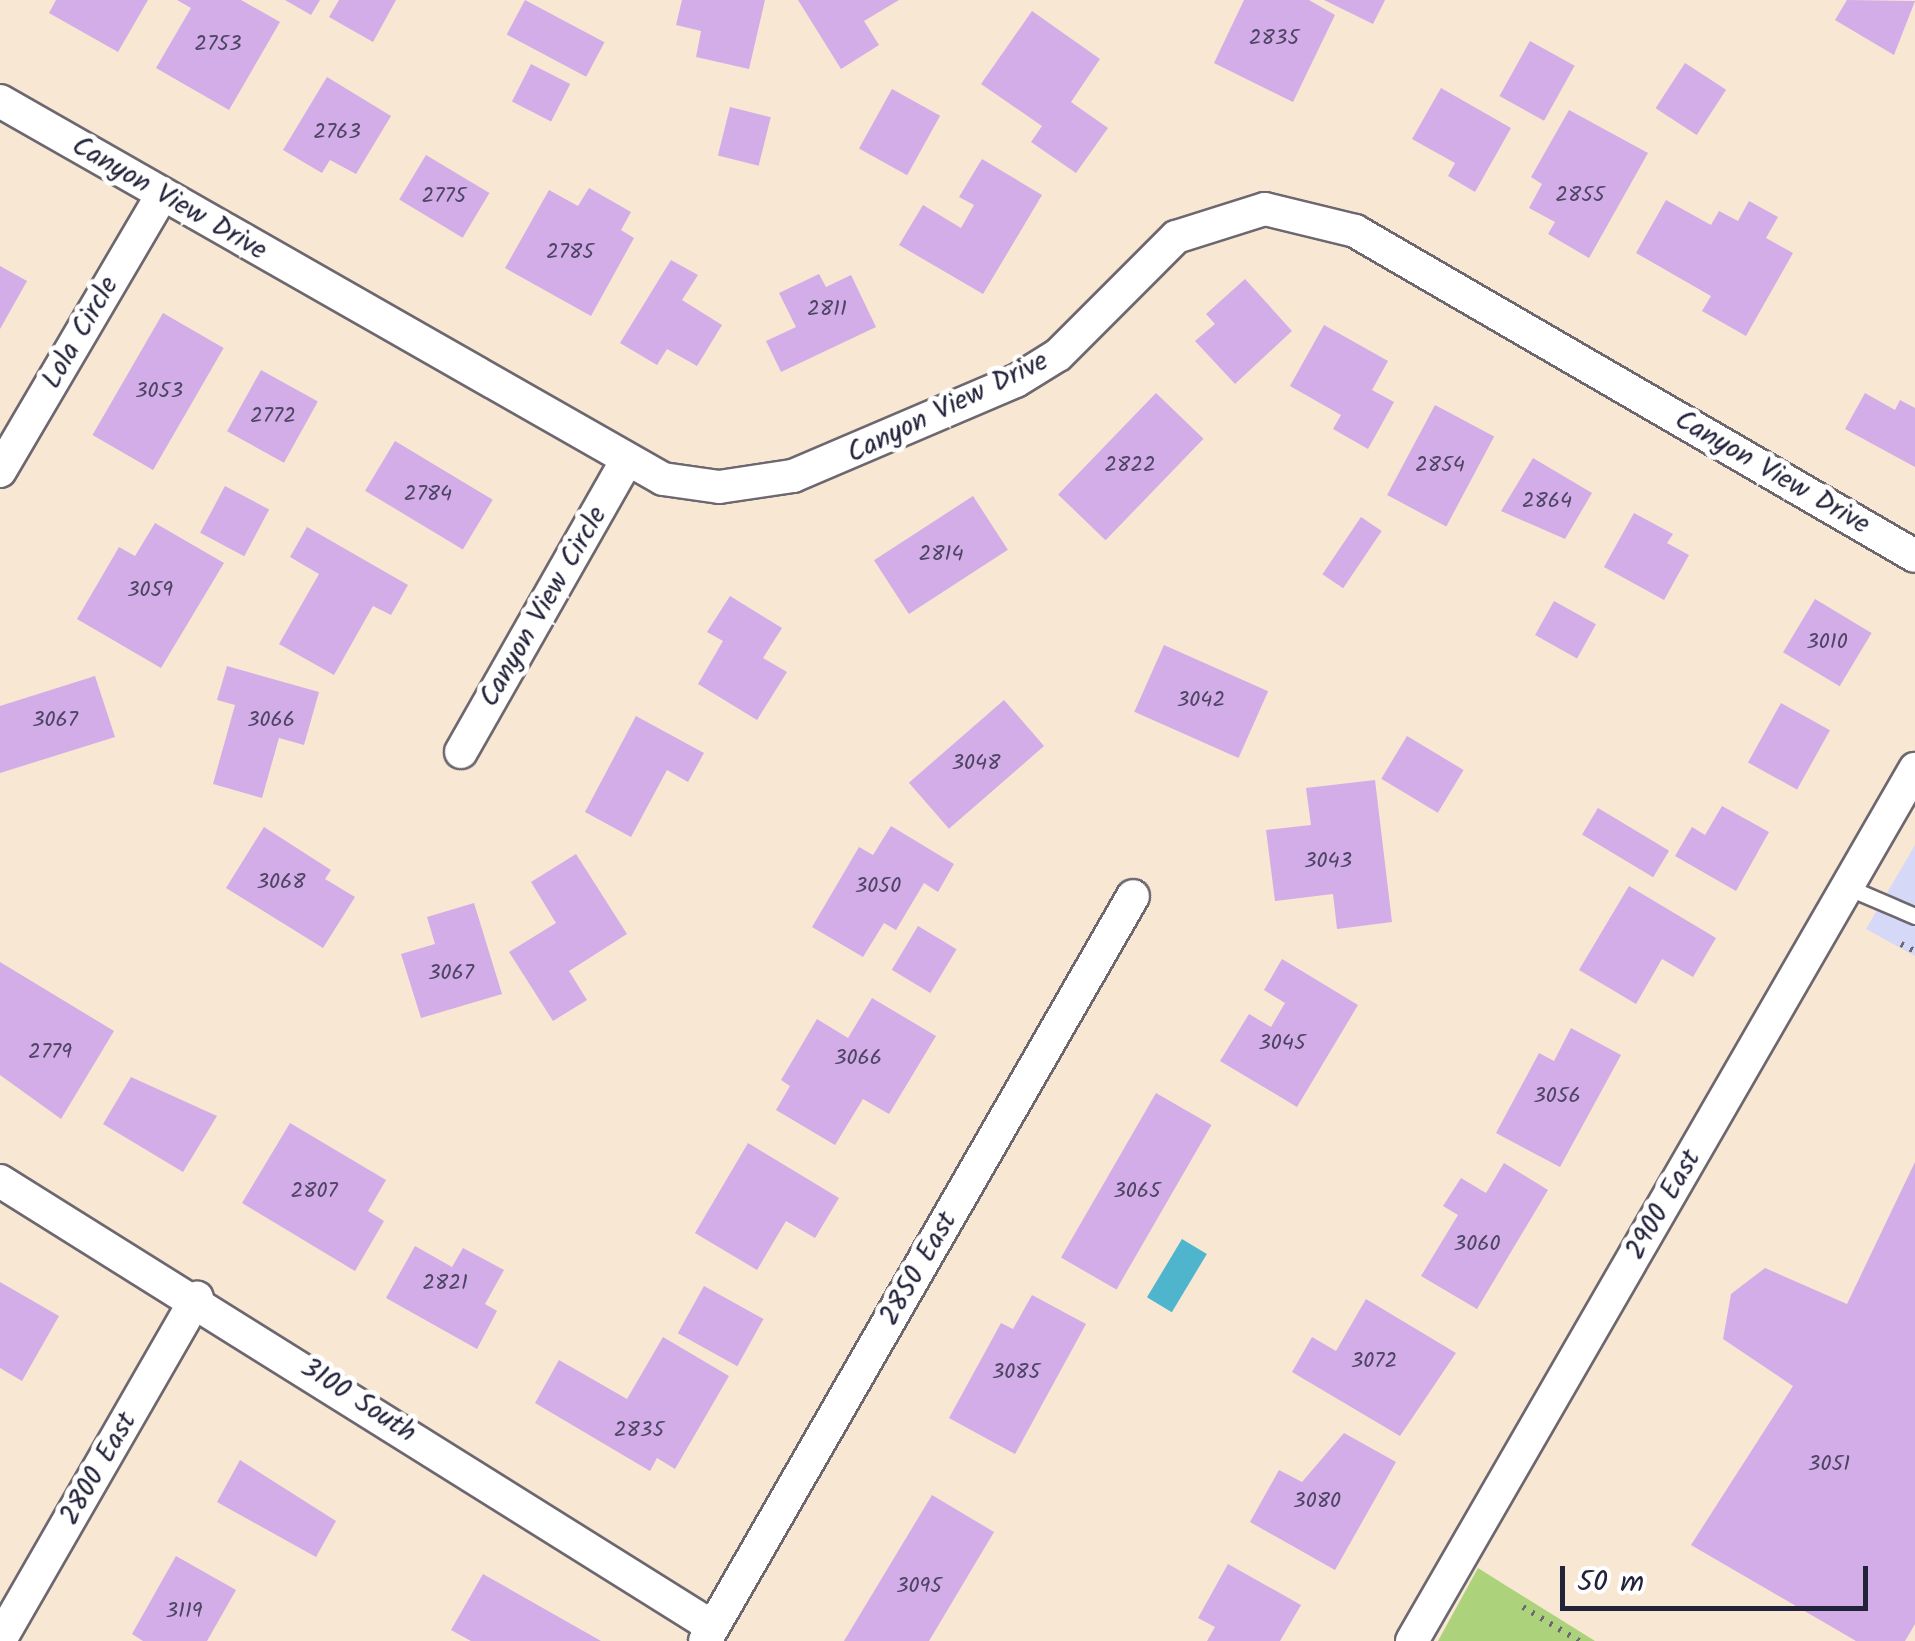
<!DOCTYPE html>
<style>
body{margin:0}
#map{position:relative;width:1915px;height:1641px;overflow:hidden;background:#f8e7d3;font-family:Kalam,sans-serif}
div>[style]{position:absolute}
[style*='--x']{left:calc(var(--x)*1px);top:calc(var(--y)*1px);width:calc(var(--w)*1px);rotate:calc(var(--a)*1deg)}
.built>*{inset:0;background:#d6d8f8}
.green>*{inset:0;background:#acd27c}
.water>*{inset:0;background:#4fb5cd;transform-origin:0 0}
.building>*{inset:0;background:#d3ade7;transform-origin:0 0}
.path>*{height:6px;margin-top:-3px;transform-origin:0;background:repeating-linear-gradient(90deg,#6d6770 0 2.5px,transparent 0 10.5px)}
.roads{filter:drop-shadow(2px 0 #6d6770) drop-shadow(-2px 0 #6d6770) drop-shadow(0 2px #6d6770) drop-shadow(0 -2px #6d6770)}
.lane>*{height:15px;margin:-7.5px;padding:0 7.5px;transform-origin:7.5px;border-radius:7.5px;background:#fff}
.street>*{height:32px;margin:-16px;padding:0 16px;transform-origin:16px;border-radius:16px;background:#fff}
span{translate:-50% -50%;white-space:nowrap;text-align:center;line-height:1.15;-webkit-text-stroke:10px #fff;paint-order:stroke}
.number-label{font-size:22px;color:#4e4566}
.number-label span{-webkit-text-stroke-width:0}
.street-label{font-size:28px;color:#22223b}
.scale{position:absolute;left:1560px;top:1566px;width:308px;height:45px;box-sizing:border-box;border:5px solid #22223b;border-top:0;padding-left:12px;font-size:30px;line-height:35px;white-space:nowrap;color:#22223b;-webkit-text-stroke:8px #fff;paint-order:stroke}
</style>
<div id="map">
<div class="built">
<div style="clip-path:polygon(1915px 845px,1915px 956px,1866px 929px)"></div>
</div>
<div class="green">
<div style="clip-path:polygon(1478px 1568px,1505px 1585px,1595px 1641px,1438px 1641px)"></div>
</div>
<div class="water">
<div style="left:1182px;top:1239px;width:29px;height:68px;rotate:31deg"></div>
</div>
<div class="building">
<div style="clip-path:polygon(56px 0,148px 0,118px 52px,49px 13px)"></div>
<div style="clip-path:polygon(177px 0,241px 0,280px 22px,229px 110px,156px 68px,191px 8px)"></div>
<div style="clip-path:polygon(285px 0,320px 0,311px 15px)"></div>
<div style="clip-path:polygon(339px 0,396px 0,373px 42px,329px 17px)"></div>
<div style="left:525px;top:0;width:90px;height:39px;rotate:28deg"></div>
<div style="clip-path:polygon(682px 0,765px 0,749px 69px,696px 57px,701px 31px,676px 25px)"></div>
<div style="clip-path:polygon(798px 0,899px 0,864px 21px,879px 45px,841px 69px)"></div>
<div style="clip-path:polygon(1244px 0,1309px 0,1335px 15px,1293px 102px,1214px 63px)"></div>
<div style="clip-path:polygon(1324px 0,1385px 0,1373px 24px)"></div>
<div style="clip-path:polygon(1847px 0,1915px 1px,1894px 55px,1835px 20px)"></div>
<div style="clip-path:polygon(1032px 11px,1100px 59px,1071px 102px,1108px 128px,1076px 173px,1031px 142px,1042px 126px,981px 84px)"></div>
<div style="left:1530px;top:41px;width:51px;height:63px;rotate:29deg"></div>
<div style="left:1685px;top:63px;width:49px;height:54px;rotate:33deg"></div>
<div style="left:531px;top:64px;width:44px;height:42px;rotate:27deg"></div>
<div style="clip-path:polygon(327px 77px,391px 116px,356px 174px,330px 160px,322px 173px,283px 150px)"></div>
<div style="clip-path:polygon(1441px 88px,1511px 128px,1475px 192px,1448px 176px,1455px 163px,1412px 139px)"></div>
<div style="left:892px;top:89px;width:55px;height:68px;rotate:29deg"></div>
<div style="left:730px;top:107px;width:42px;height:50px;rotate:14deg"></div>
<div style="clip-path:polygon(1569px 110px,1648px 153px,1589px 258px,1548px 234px,1555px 222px,1529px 208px,1542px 184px,1531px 177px)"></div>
<div style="left:426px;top:155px;width:74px;height:52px;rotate:31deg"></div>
<div style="clip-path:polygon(982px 159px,1042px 195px,983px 294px,899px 245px,923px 205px,961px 228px,974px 205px,959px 197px)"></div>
<div style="clip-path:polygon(589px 188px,631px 212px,621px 230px,634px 238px,591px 316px,505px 268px,549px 190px,578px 206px)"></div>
<div style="clip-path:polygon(1666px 200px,1711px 225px,1719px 211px,1738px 221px,1749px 201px,1778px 217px,1766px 238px,1793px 253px,1746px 336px,1702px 311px,1711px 296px,1636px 253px)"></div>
<div style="clip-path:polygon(671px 260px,698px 275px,682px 300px,722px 325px,697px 366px,667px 349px,657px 365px,620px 343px)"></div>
<div style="clip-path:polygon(0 266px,27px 281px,0 329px)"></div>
<div style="clip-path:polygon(819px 274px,826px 287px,851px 275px,876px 327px,781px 372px,766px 341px,796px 327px,779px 293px)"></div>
<div style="clip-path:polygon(1245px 279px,1292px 331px,1235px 384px,1195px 341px,1215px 324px,1206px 314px)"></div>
<div style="left:163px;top:313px;width:70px;height:141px;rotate:30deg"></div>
<div style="clip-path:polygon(1324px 325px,1388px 361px,1372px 390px,1394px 402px,1368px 449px,1333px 429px,1341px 415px,1290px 386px)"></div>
<div style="left:261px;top:370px;width:65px;height:70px;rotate:29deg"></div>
<div style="left:1156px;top:393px;width:66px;height:141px;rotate:44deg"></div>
<div style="clip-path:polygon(1865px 393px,1895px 410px,1900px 400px,1915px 408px,1915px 467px,1845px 429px)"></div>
<div style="left:1435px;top:405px;width:67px;height:102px;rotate:28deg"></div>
<div style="left:395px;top:441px;width:114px;height:58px;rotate:31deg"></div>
<div style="clip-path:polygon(1533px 458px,1592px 493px,1565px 539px,1501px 511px)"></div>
<div style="left:225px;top:486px;width:50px;height:53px;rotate:28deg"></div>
<div style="left:973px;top:496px;width:64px;height:118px;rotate:57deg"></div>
<div style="clip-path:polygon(1634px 513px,1673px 534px,1667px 543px,1689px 555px,1664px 600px,1604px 567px)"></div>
<div style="left:1361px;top:517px;width:25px;height:69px;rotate:34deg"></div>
<div style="clip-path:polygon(155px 523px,224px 563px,161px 668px,77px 619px,119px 547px,135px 556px)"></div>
<div style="clip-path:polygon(307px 527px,408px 585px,391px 615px,373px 606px,334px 675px,279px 644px,319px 574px,290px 557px)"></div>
<div style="clip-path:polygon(730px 596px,782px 628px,763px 658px,787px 672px,757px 720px,698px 684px,723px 641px,707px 632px)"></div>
<div style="left:1815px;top:599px;width:66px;height:62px;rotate:31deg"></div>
<div style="left:1554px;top:601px;width:48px;height:39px;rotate:29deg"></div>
<div style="left:1164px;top:645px;width:114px;height:73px;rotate:24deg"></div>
<div style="clip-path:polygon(227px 666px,319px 692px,304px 745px,279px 738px,262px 798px,213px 784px,235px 705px,217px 700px)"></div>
<div style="clip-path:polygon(95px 676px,115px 737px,0 773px,0 706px)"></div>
<div style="left:1004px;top:700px;width:61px;height:126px;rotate:49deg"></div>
<div style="left:1781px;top:703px;width:56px;height:68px;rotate:29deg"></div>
<div style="clip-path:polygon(636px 716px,704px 753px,688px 782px,667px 770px,631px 837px,585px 812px)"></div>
<div style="left:1407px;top:736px;width:66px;height:50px;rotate:31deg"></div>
<div style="clip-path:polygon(1375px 780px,1392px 922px,1337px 929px,1333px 894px,1275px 901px,1266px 830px,1311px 825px,1306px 788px)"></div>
<div style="clip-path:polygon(1722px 806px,1769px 832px,1736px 891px,1675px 856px,1692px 827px,1705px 835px)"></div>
<div style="left:1598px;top:808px;width:83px;height:31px;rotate:31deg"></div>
<div style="clip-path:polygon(891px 826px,954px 864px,938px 892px,924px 883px,896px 930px,884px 923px,863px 957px,812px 927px,859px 847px,873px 855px)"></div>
<div style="clip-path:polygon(264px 827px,331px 870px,325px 879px,355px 897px,323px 948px,226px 888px)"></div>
<div style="clip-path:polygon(576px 854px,627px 934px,569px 971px,587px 1000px,553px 1021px,509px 952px,556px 923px,531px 882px)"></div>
<div style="clip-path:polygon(1629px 886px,1716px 938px,1693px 977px,1662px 959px,1636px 1004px,1579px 970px)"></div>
<div style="clip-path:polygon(474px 903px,502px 994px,421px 1018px,401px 954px,435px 944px,427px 917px)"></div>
<div style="left:918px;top:926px;width:45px;height:51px;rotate:31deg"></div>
<div style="clip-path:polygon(1282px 959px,1358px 1005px,1297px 1107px,1220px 1061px,1249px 1014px,1271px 1027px,1285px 1003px,1264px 990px)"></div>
<div style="clip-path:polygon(0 962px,114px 1031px,61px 1119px,0 1075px)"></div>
<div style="clip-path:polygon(872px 998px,936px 1036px,889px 1114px,863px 1099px,835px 1145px,776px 1110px,790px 1086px,781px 1080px,817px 1019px,848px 1038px)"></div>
<div style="clip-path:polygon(1571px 1028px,1621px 1055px,1560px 1167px,1496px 1133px,1539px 1053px,1554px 1061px)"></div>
<div style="clip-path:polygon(131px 1077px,217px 1116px,183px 1172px,103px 1124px)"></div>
<div style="left:1156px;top:1093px;width:64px;height:190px;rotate:30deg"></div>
<div style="clip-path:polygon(290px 1123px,386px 1180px,368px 1211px,384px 1221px,355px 1271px,242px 1203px)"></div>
<div style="clip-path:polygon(748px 1143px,839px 1198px,815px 1238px,786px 1221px,757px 1270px,695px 1233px)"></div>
<div style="clip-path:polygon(1915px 1162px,1915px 1624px,1905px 1641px,1856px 1641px,1691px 1545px,1793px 1386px,1723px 1339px,1731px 1294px,1765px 1268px,1847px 1304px)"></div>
<div style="clip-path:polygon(1504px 1163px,1548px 1190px,1477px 1309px,1421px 1276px,1458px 1215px,1443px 1206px,1461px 1178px,1486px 1193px)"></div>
<div style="clip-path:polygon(415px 1246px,452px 1267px,463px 1248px,504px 1270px,485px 1304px,497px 1311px,477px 1349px,386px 1298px)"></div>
<div style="clip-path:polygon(0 1282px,59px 1316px,22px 1381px,0 1368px)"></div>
<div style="left:704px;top:1286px;width:68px;height:54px;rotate:29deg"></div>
<div style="clip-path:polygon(1032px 1295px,1086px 1324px,1015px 1454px,949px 1418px,1001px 1323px,1013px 1329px)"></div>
<div style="clip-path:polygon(1366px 1299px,1456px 1353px,1400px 1436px,1292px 1372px,1312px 1337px,1336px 1351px)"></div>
<div style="clip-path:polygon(663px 1337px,729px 1376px,675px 1469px,657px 1458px,650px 1471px,535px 1403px,559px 1360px,627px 1399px)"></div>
<div style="clip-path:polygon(1344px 1433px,1396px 1462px,1335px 1570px,1250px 1522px,1279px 1470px,1302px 1482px)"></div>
<div style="clip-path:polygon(240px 1460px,336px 1521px,316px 1557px,217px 1502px)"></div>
<div style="clip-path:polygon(932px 1495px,994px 1532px,929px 1641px,844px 1641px)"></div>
<div style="clip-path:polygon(176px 1556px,236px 1590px,207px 1641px,143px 1641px,132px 1634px)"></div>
<div style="clip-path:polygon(1228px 1564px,1301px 1605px,1280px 1641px,1207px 1641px,1215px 1627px,1198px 1618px)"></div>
<div style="clip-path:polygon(483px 1574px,601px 1641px,471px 1641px,451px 1630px)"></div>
</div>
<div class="path">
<div style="--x:1901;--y:944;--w:16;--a:27"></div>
<div style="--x:1523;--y:1607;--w:66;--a:31.3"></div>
</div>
<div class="roads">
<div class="lane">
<div style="--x:1847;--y:887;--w:74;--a:23.1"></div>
</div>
<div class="street">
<div style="--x:0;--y:101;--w:763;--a:29.69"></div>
<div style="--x:663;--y:479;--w:57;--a:8.1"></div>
<div style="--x:719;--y:487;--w:75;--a:-8.5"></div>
<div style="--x:793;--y:476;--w:242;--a:-23.1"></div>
<div style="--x:1016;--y:381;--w:49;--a:-31.8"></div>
<div style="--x:1058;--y:355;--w:167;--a:-45"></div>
<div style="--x:1176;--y:237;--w:93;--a:-17.5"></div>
<div style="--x:1265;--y:209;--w:93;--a:13.7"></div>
<div style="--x:1355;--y:231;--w:647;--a:30.13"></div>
<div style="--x:0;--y:471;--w:320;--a:-59.6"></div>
<div style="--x:461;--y:752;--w:334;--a:-60.4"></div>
<div style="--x:0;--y:1181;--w:841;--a:32.03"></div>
<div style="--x:0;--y:1640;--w:395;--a:-60.1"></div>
<div style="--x:705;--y:1641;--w:859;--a:-60.12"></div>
<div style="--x:1412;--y:1641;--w:1007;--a:-60.02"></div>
</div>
</div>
<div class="number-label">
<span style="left:1274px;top:39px">2835</span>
<span style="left:218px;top:45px">2753</span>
<span style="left:337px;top:133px">2763</span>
<span style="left:1580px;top:196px">2855</span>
<span style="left:444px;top:197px">2775</span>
<span style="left:570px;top:253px">2785</span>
<span style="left:827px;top:310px">2811</span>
<span style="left:159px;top:392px">3053</span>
<span style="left:273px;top:417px">2772</span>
<span style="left:1130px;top:466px">2822</span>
<span style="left:1440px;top:466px">2854</span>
<span style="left:428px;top:495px">2784</span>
<span style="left:1547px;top:502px">2864</span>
<span style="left:941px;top:555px">2814</span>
<span style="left:150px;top:591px">3059</span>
<span style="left:1827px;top:643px">3010</span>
<span style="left:1201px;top:701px">3042</span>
<span style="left:55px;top:721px">3067</span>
<span style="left:271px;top:721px">3066</span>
<span style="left:976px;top:764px">3048</span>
<span style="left:1328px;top:862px">3043</span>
<span style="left:281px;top:883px">3068</span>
<span style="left:878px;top:887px">3050</span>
<span style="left:451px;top:974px">3067</span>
<span style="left:1282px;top:1044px">3045</span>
<span style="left:50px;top:1053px">2779</span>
<span style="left:858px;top:1059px">3066</span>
<span style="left:1557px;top:1097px">3056</span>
<span style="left:314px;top:1192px">2807</span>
<span style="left:1137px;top:1192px">3065</span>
<span style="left:1477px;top:1245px">3060</span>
<span style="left:445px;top:1284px">2821</span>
<span style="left:1374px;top:1362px">3072</span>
<span style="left:1016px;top:1373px">3085</span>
<span style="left:639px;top:1431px">2835</span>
<span style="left:1829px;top:1465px">3051</span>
<span style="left:1317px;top:1502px">3080</span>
<span style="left:919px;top:1587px">3095</span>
<span style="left:184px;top:1612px">3119</span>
</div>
<div class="street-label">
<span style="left:169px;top:199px;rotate:30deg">Canyon View Drive</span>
<span style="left:81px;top:333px;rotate:-60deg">Lola Circle</span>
<span style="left:948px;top:408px;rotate:-26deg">Canyon View Drive</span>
<span style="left:1772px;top:473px;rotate:30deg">Canyon View Drive</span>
<span style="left:544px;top:607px;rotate:-60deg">Canyon View Circle</span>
<span style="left:1664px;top:1205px;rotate:-60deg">2900 East</span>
<span style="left:919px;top:1269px;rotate:-60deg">2850 East</span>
<span style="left:358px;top:1401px;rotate:33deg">3100 South</span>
<span style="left:99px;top:1469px;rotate:-60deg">2800 East</span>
</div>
<div class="scale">50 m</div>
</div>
